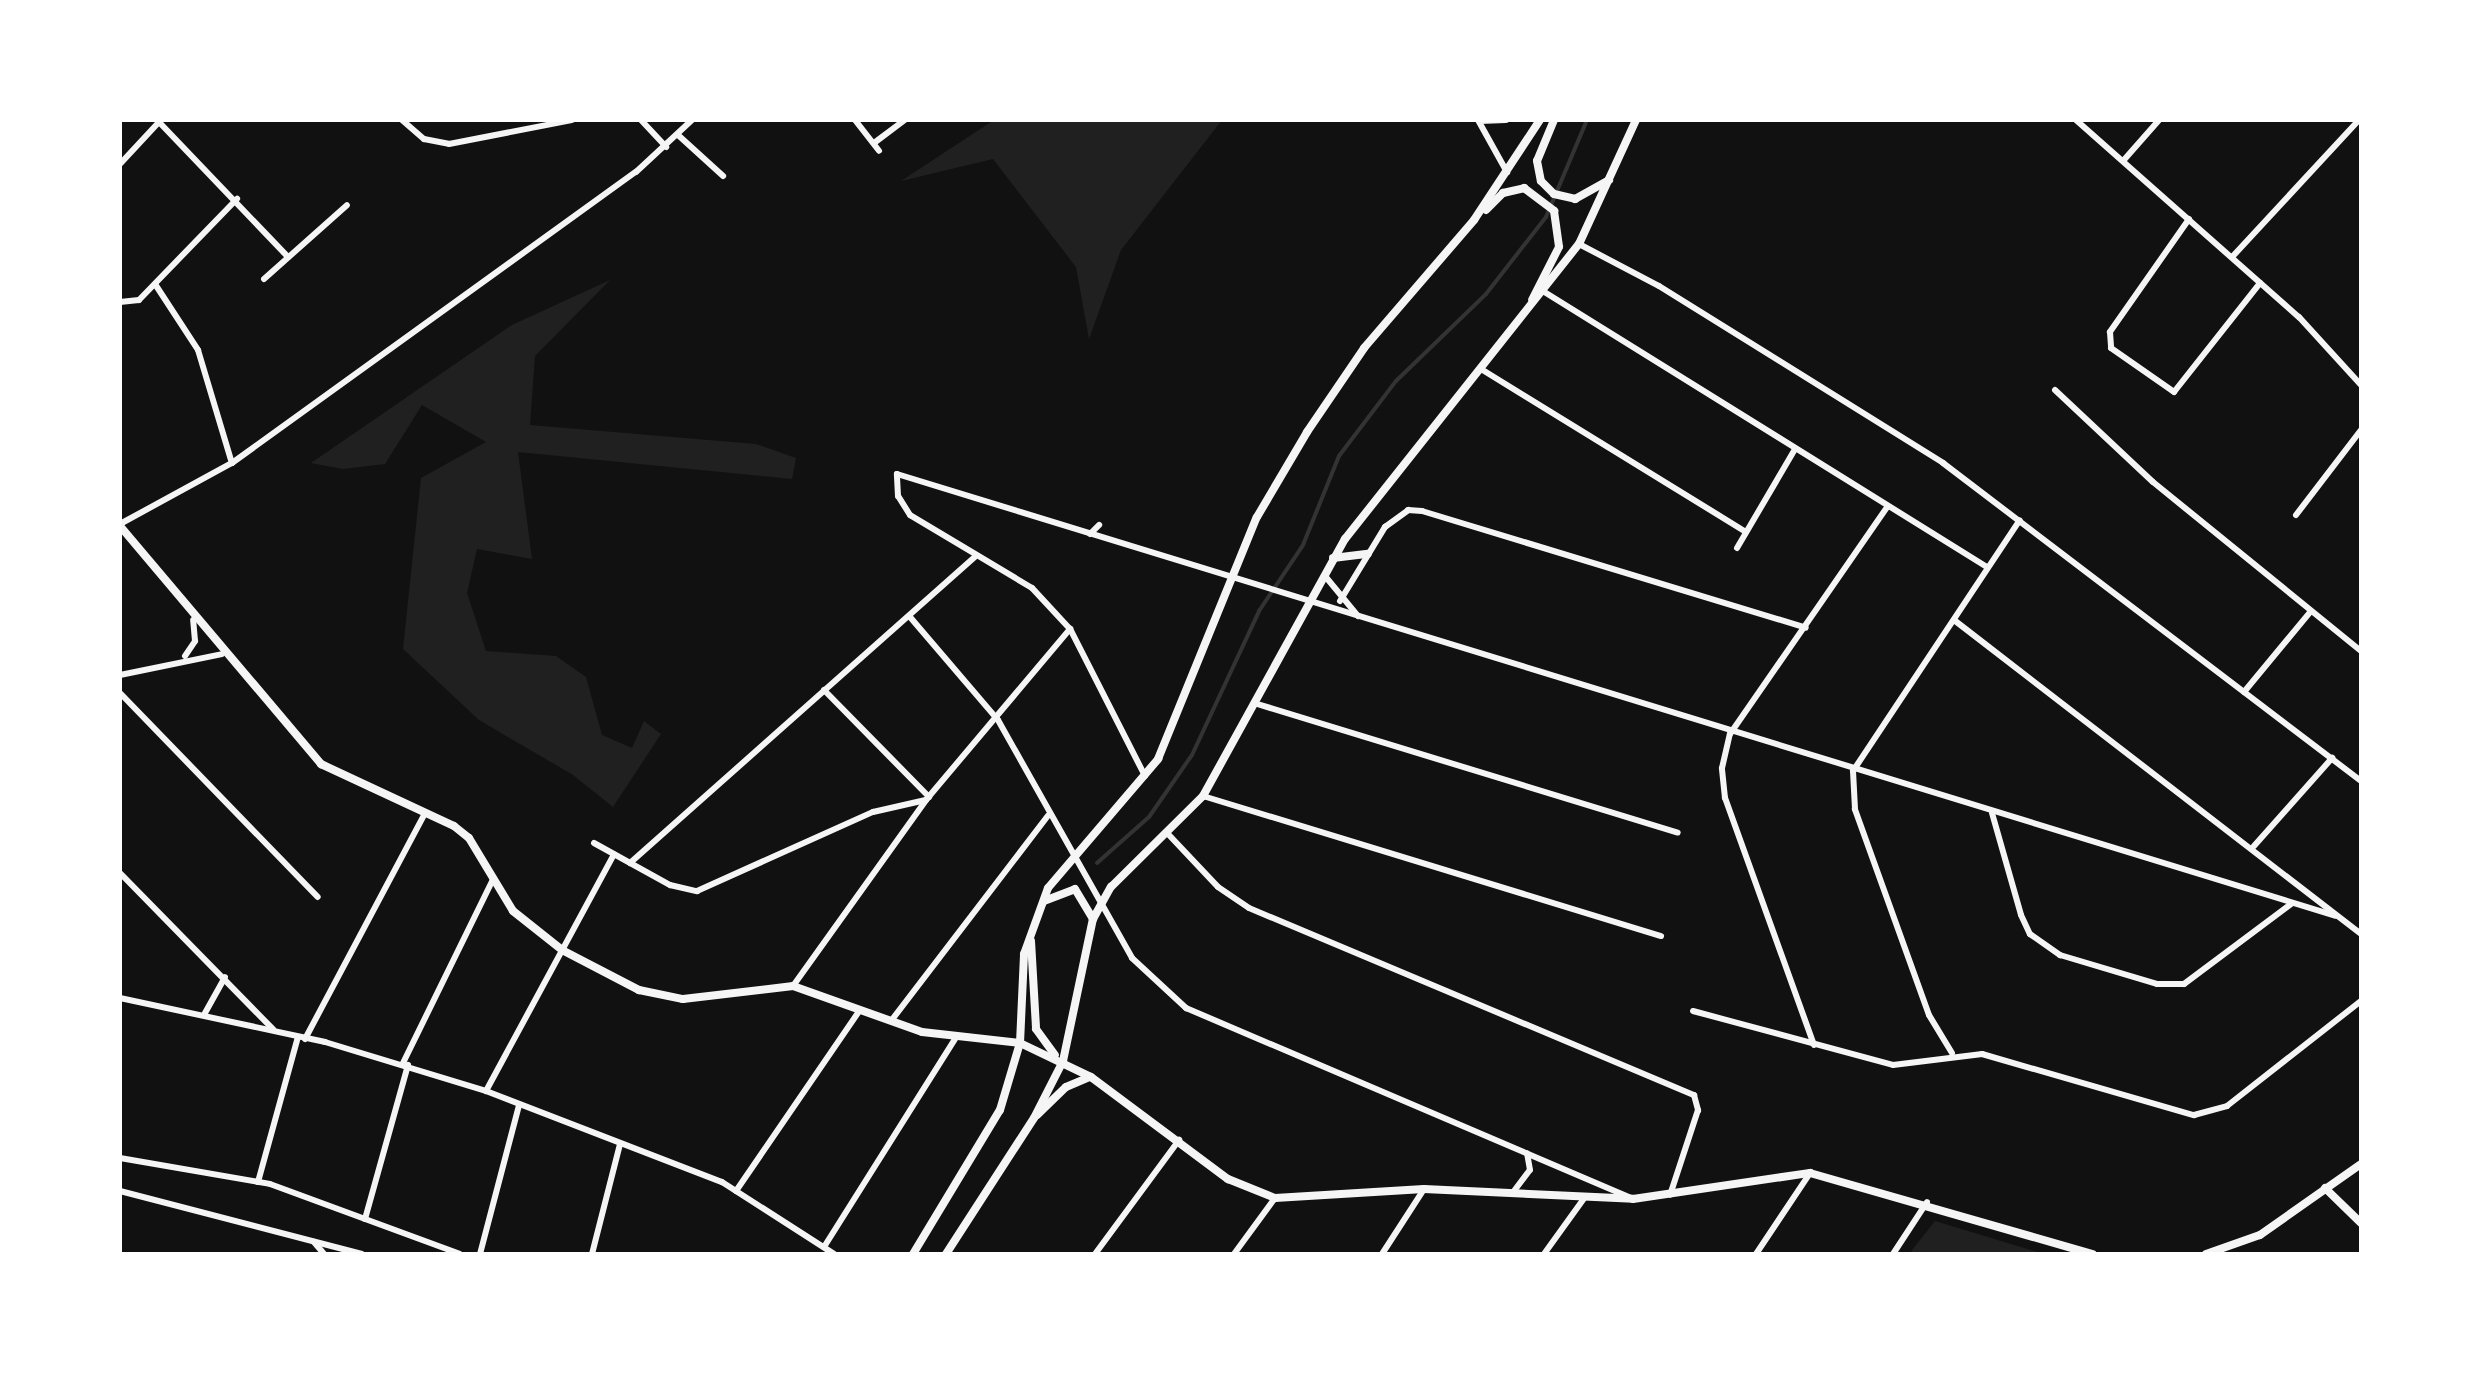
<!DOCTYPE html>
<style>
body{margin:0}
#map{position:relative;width:2481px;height:1374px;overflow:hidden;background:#111;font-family:"Noto Serif",serif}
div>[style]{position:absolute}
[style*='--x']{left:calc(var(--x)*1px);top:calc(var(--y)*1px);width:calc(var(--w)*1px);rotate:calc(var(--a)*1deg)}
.green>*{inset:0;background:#202020}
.stream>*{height:4px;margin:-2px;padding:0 2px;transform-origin:2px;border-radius:2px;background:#333}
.minor>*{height:6px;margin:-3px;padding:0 3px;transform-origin:3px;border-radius:3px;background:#f5f5f5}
.tertiary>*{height:8px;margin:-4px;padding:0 4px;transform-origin:4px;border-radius:4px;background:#f5f5f5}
.secondary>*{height:8px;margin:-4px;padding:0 4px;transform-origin:4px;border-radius:4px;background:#f5f5f5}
span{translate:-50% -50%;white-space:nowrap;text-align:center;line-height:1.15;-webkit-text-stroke:8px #fff;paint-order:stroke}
.frame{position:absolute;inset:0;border:122px solid #fff;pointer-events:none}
</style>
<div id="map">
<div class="green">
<div style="clip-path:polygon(994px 120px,1222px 120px,1121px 250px,1089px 339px,1076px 267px,993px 159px,901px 181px)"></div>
<div style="clip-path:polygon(610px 280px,535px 356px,530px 425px,756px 444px,796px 458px,792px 479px,518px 452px,532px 559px,477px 549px,467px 593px,486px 651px,556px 656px,586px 677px,602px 735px,632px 748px,644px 721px,661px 734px,613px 807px,573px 775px,479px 720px,403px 649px,421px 478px,486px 442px,422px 405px,385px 464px,343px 469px,311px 463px,512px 325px)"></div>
<div style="clip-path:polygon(1935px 1221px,2044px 1254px,1909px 1254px)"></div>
</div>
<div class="stream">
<div style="--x:1097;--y:863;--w:69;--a:-41.5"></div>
<div style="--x:1149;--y:817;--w:75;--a:-55.3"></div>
<div style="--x:1192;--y:755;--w:159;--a:-65"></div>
<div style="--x:1259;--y:611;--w:79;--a:-56.3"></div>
<div style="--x:1303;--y:545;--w:96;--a:-68"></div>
<div style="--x:1339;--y:456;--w:94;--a:-52.8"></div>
<div style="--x:1396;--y:381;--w:125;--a:-44"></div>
<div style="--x:1486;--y:294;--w:98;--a:-52.1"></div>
<div style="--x:1546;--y:217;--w:105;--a:-67.1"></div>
</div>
<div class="minor">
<div style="--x:402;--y:120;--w:29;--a:41"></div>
<div style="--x:424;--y:139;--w:25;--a:11"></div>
<div style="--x:449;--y:144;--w:125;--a:-11"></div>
<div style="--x:641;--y:120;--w:37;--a:47"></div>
<div style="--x:855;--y:120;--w:39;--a:52"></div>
<div style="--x:1478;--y:120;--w:60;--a:60.9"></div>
<div style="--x:2076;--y:120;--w:298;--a:41.5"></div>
<div style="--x:2299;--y:317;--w:92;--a:47.6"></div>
<div style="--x:1480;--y:121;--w:26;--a:-2"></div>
<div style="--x:159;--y:122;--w:187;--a:46.3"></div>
<div style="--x:678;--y:135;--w:61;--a:42.3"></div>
<div style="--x:874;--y:143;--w:39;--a:-37"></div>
<div style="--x:2123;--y:161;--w:55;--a:-48.7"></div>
<div style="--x:120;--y:164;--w:59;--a:-47.1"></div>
<div style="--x:2189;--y:219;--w:138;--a:125"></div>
<div style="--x:2110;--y:332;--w:16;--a:86"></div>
<div style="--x:2111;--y:348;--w:77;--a:34.9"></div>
<div style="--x:2174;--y:392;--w:139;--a:-51.7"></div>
<div style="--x:1579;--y:244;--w:90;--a:27.7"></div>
<div style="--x:1659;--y:286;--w:335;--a:31.9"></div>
<div style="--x:1943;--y:463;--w:525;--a:37.26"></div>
<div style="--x:2233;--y:256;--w:185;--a:-47.2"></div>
<div style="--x:264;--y:279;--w:111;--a:-41.7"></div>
<div style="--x:155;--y:284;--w:79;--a:56.9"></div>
<div style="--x:198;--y:350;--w:118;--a:73.3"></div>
<div style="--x:1538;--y:288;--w:529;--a:31.86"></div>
<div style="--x:120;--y:302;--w:19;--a:-6"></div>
<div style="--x:139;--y:300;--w:141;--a:-45.9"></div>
<div style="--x:1481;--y:369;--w:311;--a:31.6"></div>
<div style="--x:2055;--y:390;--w:134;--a:43.2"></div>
<div style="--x:2153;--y:482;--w:268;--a:39.1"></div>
<div style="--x:2296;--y:515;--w:107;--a:-52.6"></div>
<div style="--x:120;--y:524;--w:128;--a:-28.6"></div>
<div style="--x:232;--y:463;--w:498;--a:-35.8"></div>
<div style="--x:636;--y:172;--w:76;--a:-42.9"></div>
<div style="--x:1090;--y:534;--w:13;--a:-45"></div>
<div style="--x:1737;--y:548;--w:115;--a:-59.6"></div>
<div style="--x:1325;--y:576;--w:52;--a:50.5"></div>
<div style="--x:1340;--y:601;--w:87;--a:-58.7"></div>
<div style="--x:1385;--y:527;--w:29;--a:-36"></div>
<div style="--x:1408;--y:510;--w:14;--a:4"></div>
<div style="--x:1422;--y:511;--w:401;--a:16.9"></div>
<div style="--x:910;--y:617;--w:135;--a:49.5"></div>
<div style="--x:998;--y:720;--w:273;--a:60.6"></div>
<div style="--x:1132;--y:958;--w:74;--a:42.8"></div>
<div style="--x:1186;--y:1008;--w:484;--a:23.1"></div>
<div style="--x:1954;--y:620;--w:514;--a:37.65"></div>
<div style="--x:185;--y:656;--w:18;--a:-56"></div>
<div style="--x:195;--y:641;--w:21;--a:-95"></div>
<div style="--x:120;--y:675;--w:104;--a:-11.6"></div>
<div style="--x:824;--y:690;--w:150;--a:45.5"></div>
<div style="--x:2244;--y:692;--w:105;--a:-50.4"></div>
<div style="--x:120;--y:693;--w:284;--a:45.9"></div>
<div style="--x:1254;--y:703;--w:443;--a:17"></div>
<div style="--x:1145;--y:776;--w:165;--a:-117"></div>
<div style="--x:1070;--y:629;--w:56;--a:-132.8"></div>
<div style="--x:1032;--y:588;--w:142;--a:-149.1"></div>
<div style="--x:910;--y:515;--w:22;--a:-122"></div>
<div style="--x:898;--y:496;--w:22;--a:-93"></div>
<div style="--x:897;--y:474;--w:1505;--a:17.07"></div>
<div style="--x:1203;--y:796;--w:479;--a:17"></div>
<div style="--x:1992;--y:813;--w:106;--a:74.1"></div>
<div style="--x:2021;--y:915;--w:21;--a:65"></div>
<div style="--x:2030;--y:934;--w:37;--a:35"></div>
<div style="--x:2060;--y:955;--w:101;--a:16.6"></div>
<div style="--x:2157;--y:984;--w:27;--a:0"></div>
<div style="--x:2184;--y:984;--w:134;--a:-36.8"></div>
<div style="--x:1169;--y:835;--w:71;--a:46.7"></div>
<div style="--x:1218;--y:887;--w:37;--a:34"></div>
<div style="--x:1249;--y:908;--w:483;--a:22.8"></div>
<div style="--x:1694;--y:1095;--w:16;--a:75"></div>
<div style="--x:1698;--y:1110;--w:89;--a:108.2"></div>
<div style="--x:594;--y:843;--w:87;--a:28.9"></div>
<div style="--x:670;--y:885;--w:28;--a:13"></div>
<div style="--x:697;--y:891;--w:193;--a:-24.2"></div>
<div style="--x:873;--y:812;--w:54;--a:-12.8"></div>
<div style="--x:2254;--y:846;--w:118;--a:-48.4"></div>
<div style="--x:630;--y:863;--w:461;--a:-41.6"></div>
<div style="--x:120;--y:873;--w:219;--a:45.6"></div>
<div style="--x:793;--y:986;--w:229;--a:-54.4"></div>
<div style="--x:926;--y:800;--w:224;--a:-49.9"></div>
<div style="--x:120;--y:998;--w:210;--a:12.1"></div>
<div style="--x:325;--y:1042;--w:168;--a:16.9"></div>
<div style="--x:486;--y:1091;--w:253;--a:21.1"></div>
<div style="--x:722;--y:1182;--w:133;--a:32.7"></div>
<div style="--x:1693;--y:1011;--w:207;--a:15.1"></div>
<div style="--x:1893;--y:1065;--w:90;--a:-7"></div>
<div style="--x:1982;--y:1054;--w:221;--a:16.1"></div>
<div style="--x:2194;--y:1115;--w:34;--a:-15"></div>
<div style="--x:2227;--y:1106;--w:170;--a:-38.1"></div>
<div style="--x:205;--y:1013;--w:41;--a:-60.9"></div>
<div style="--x:891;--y:1021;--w:258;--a:-52.6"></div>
<div style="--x:305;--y:1039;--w:256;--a:-62"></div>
<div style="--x:1814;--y:1045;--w:263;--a:-109.8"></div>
<div style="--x:1725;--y:798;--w:30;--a:-96"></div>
<div style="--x:1722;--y:768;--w:35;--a:-77"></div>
<div style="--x:1730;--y:734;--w:276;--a:-55.3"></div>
<div style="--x:1952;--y:1053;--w:44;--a:-121.2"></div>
<div style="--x:1929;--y:1015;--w:219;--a:-109.8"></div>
<div style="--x:1855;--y:809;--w:38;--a:-93"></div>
<div style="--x:1853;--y:771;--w:301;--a:-56.4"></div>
<div style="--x:403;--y:1063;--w:203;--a:-63.9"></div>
<div style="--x:486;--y:1091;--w:269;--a:-61.6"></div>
<div style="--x:120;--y:1158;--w:152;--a:9.8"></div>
<div style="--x:270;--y:1184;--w:202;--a:20.2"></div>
<div style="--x:258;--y:1182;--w:150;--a:-74.6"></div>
<div style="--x:120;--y:1191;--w:250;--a:14.6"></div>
<div style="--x:736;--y:1191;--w:219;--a:-55.6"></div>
<div style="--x:1514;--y:1191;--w:26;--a:-53"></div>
<div style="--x:1530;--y:1170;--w:17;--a:-100"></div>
<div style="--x:365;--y:1219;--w:160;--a:-74.4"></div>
<div style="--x:314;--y:1242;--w:16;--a:50"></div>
<div style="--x:824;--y:1247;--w:246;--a:-57.8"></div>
<div style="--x:480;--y:1254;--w:154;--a:-75.3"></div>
<div style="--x:592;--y:1254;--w:114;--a:-75.7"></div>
<div style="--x:1095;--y:1254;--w:142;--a:-53.6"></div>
<div style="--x:1234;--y:1254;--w:69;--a:-53.8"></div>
<div style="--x:1382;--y:1254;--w:77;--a:-57.1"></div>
<div style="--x:1544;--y:1254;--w:70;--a:-54.3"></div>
<div style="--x:1756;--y:1254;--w:97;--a:-56.3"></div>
<div style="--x:1893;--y:1254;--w:62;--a:-56.8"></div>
</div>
<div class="tertiary">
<div style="--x:2325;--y:1188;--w:50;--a:44.2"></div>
</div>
<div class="secondary">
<div style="--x:1554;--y:120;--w:44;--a:112.5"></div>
<div style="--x:1537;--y:161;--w:20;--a:79"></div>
<div style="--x:1541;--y:181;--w:18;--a:45"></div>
<div style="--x:1554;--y:194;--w:22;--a:13"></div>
<div style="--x:1575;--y:199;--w:39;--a:-29"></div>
<div style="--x:1486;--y:210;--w:24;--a:-45"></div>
<div style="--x:1503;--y:193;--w:22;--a:-13"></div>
<div style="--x:1524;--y:188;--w:38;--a:37"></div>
<div style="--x:1554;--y:211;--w:36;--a:82"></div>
<div style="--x:1559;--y:247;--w:59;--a:117"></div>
<div style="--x:120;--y:526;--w:312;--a:49.8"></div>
<div style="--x:321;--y:764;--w:147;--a:25"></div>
<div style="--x:454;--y:826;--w:19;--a:39"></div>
<div style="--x:469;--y:838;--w:85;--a:58.9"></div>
<div style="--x:513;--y:911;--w:63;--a:38.5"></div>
<div style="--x:562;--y:950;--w:87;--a:27.5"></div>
<div style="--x:639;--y:990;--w:45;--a:11.6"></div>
<div style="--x:683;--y:999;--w:111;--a:-6.7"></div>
<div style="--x:793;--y:986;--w:137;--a:19.6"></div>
<div style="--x:922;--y:1032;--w:99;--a:6.4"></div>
<div style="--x:1020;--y:1043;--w:79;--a:25.6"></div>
<div style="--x:1091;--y:1077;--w:171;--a:36.7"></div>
<div style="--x:1228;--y:1179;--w:51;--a:22"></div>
<div style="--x:1275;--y:1198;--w:149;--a:-3.5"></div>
<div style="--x:1424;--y:1189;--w:209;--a:2.7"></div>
<div style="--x:1633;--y:1199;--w:179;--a:-8.4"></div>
<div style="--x:1810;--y:1173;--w:294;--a:16"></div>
<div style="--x:1333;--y:558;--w:35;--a:-7"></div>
<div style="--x:1044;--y:901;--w:33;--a:-21"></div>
<div style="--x:1075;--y:889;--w:35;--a:59"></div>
<div style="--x:1031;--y:941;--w:88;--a:86.7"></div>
<div style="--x:1036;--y:1029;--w:32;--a:54"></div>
<div style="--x:1037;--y:1115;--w:40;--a:-44"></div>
<div style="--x:1066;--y:1087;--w:26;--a:-23"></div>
<div style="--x:913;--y:1254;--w:168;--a:-58.9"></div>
<div style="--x:1000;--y:1110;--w:70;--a:-73.4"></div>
<div style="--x:1020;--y:1043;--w:89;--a:-87.4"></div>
<div style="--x:1024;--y:954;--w:70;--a:-70"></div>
<div style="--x:1048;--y:888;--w:170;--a:-49.5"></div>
<div style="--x:1158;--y:759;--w:261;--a:-67.8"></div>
<div style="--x:1257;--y:517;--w:99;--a:-59.5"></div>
<div style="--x:1307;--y:432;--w:102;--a:-55.8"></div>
<div style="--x:1364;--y:348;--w:169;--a:-49.3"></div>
<div style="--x:1474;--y:220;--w:120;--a:-56.6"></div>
<div style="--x:946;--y:1254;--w:162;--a:-57.1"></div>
<div style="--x:1034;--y:1118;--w:64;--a:-63"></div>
<div style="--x:1063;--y:1061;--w:145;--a:-78.1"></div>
<div style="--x:1093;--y:919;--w:37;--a:-61"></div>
<div style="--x:1111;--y:887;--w:129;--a:-44.7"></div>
<div style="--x:1203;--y:796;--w:294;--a:-61.1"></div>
<div style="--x:1345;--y:539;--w:377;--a:-51.6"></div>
<div style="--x:1579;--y:244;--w:136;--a:-65.3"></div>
<div style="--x:2206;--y:1254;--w:57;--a:-19.4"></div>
<div style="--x:2260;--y:1235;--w:123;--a:-35.1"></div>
</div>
<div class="frame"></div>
</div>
